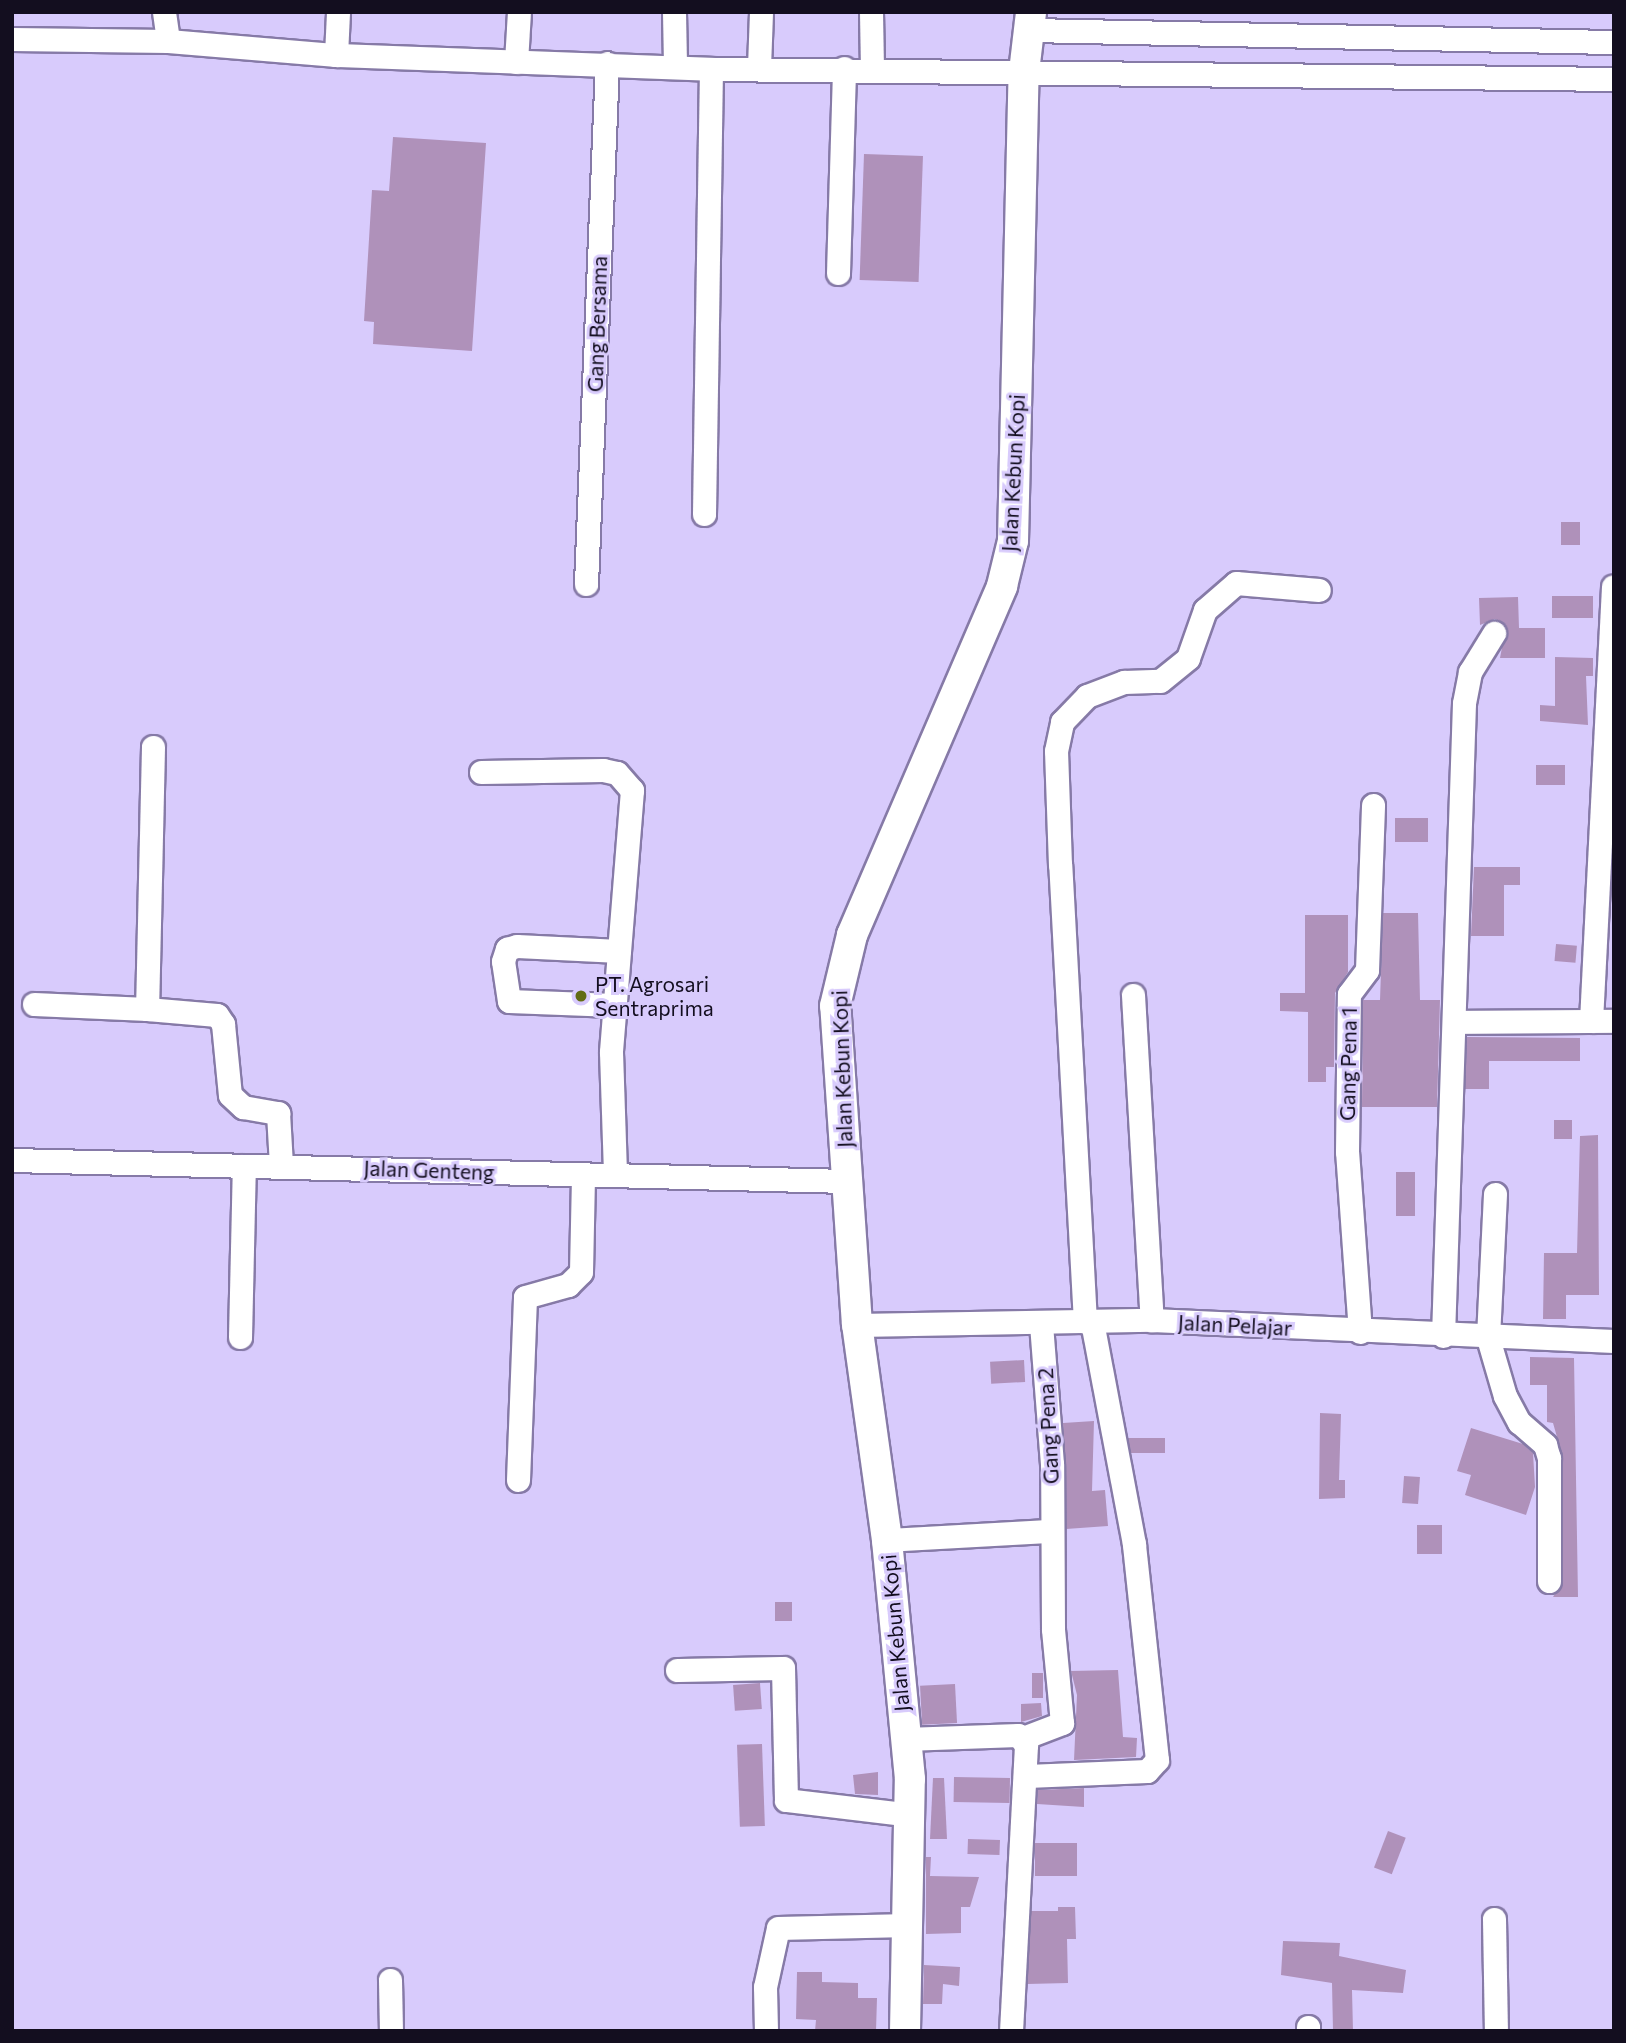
<!DOCTYPE html>
<style>
body{margin:0}
#map{position:relative;width:1626px;height:2043px;overflow:hidden;background:#d8cbfc;font-family:Commissioner,sans-serif}
div>[style]{position:absolute}
[style*='--x']{left:calc(var(--x)*1px);top:calc(var(--y)*1px);width:calc(var(--w)*1px);rotate:calc(var(--a)*1deg)}
.building>*{inset:0;background:#af91ba;transform-origin:0 0}
.roads{filter:drop-shadow(2px 0 #867aa7) drop-shadow(-2px 0 #867aa7) drop-shadow(0 2px #867aa7) drop-shadow(0 -2px #867aa7)}
.minor>*{height:23px;margin:-11.5px;padding:0 11.5px;transform-origin:11.5px;border-radius:11.5px;background:#fff}
.major>*{height:30px;margin:-15px;padding:0 15px;transform-origin:15px;border-radius:15px;background:#fff}
.dots>*{width:19px;height:19px;translate:-50% -50%;box-sizing:border-box;border:4px solid #d8cbfc;border-radius:50%}
span{translate:-50% -50%;white-space:nowrap;text-align:center;line-height:1.15;-webkit-text-stroke:6px #d8cbfc;paint-order:stroke}
.street-label{font-size:21px;color:#130e1f}
.poi-label{font-size:21px;color:#130e1f}
.left{translate:0 -50%;text-align:left}
.frame{position:absolute;inset:0;border:14px solid #130e1f;pointer-events:none}
</style>
<div id="map">
<div class="building">
<div style="clip-path:polygon(393px 137px,486px 143px,472px 351px,373px 344px,374px 322px,364px 321px,372px 190px,389px 191px)"></div>
<div style="left:864px;top:154px;width:59px;height:126px;rotate:2deg"></div>
<div style="left:1561px;top:522px;width:19px;height:23px"></div>
<div style="left:1552px;top:596px;width:41px;height:22px"></div>
<div style="clip-path:polygon(1518px 597px,1519px 628px,1545px 628px,1545px 658px,1500px 658px,1506px 626px,1495px 619px,1480px 625px,1479px 598px)"></div>
<div style="clip-path:polygon(1555px 657px,1593px 658px,1593px 676px,1586px 676px,1588px 725px,1540px 721px,1540px 705px,1555px 706px)"></div>
<div style="left:1536px;top:765px;width:29px;height:20px"></div>
<div style="left:1395px;top:818px;width:33px;height:24px"></div>
<div style="clip-path:polygon(1474px 867px,1520px 867px,1520px 885px,1504px 885px,1504px 936px,1471px 936px)"></div>
<div style="clip-path:polygon(1383px 913px,1418px 913px,1420px 1000px,1440px 1000px,1437px 1107px,1362px 1107px,1363px 1000px,1380px 1000px)"></div>
<div style="clip-path:polygon(1305px 915px,1348px 915px,1348px 972px,1335px 993px,1334px 1067px,1326px 1067px,1326px 1082px,1308px 1082px,1308px 1012px,1280px 1011px,1280px 993px,1305px 993px)"></div>
<div style="left:1556px;top:944px;width:21px;height:17px;rotate:5deg"></div>
<div style="clip-path:polygon(1467px 1037px,1580px 1038px,1580px 1061px,1489px 1061px,1489px 1089px,1465px 1089px)"></div>
<div style="left:1554px;top:1120px;width:18px;height:19px"></div>
<div style="clip-path:polygon(1598px 1135px,1599px 1295px,1566px 1295px,1566px 1319px,1543px 1319px,1544px 1253px,1577px 1253px,1580px 1136px)"></div>
<div style="left:1396px;top:1172px;width:19px;height:44px"></div>
<div style="clip-path:polygon(1530px 1357px,1574px 1358px,1578px 1597px,1553px 1597px,1563px 1581px,1563px 1458px,1553px 1423px,1547px 1422px,1547px 1385px,1530px 1385px)"></div>
<div style="left:1024px;top:1360px;width:22px;height:34px;rotate:87deg"></div>
<div style="clip-path:polygon(1320px 1413px,1341px 1414px,1339px 1480px,1345px 1480px,1345px 1498px,1319px 1499px)"></div>
<div style="clip-path:polygon(1094px 1421px,1092px 1491px,1105px 1490px,1108px 1526px,1066px 1529px,1063px 1423px)"></div>
<div style="clip-path:polygon(1471px 1428px,1523px 1444px,1533px 1453px,1535px 1487px,1526px 1515px,1465px 1495px,1471px 1475px,1457px 1471px)"></div>
<div style="left:1128px;top:1438px;width:37px;height:15px"></div>
<div style="left:1404px;top:1476px;width:16px;height:27px;rotate:4deg"></div>
<div style="left:1417px;top:1525px;width:25px;height:29px"></div>
<div style="left:775px;top:1602px;width:17px;height:19px"></div>
<div style="clip-path:polygon(1118px 1670px,1123px 1737px,1137px 1738px,1136px 1757px,1074px 1760px,1077px 1695px,1071px 1671px)"></div>
<div style="left:1032px;top:1673px;width:11px;height:25px"></div>
<div style="left:760px;top:1683px;width:26px;height:27px;rotate:86deg"></div>
<div style="left:955px;top:1684px;width:39px;height:35px;rotate:87deg"></div>
<div style="clip-path:polygon(1041px 1703px,1042px 1716px,1021px 1722px,1021px 1704px)"></div>
<div style="left:762px;top:1744px;width:82px;height:25px;rotate:88deg"></div>
<div style="clip-path:polygon(878px 1772px,878px 1795px,855px 1794px,853px 1775px)"></div>
<div style="left:954px;top:1777px;width:56px;height:25px;rotate:1deg"></div>
<div style="clip-path:polygon(933px 1778px,944px 1778px,947px 1839px,930px 1839px)"></div>
<div style="clip-path:polygon(1084px 1788px,1084px 1807px,1037px 1804px,1038px 1790px)"></div>
<div style="left:1388px;top:1831px;width:19px;height:39px;rotate:21deg"></div>
<div style="left:968px;top:1839px;width:32px;height:15px;rotate:2deg"></div>
<div style="left:1035px;top:1843px;width:42px;height:33px"></div>
<div style="clip-path:polygon(926px 1857px,931px 1857px,930px 1876px,979px 1877px,970px 1907px,961px 1907px,961px 1933px,926px 1934px)"></div>
<div style="clip-path:polygon(1058px 1907px,1075px 1907px,1076px 1939px,1067px 1939px,1068px 1983px,1027px 1984px,1031px 1911px,1058px 1911px)"></div>
<div style="clip-path:polygon(1283px 1941px,1340px 1943px,1339px 1956px,1406px 1970px,1403px 1993px,1352px 1990px,1353px 2031px,1333px 2031px,1332px 1983px,1281px 1975px)"></div>
<div style="clip-path:polygon(924px 1965px,960px 1967px,959px 1986px,943px 1984px,942px 2004px,923px 2004px)"></div>
<div style="clip-path:polygon(797px 1972px,822px 1972px,822px 1982px,858px 1983px,858px 1998px,877px 1998px,876px 2031px,815px 2031px,816px 2020px,796px 2019px)"></div>
</div>
<div class="roads">
<div class="minor">
<div style="--x:164;--y:12;--w:29;--a:82"></div>
<div style="--x:674;--y:12;--w:53;--a:88.9"></div>
<div style="--x:871;--y:12;--w:56;--a:89"></div>
<div style="--x:1029;--y:30;--w:585;--a:1.18"></div>
<div style="--x:12;--y:39;--w:156;--a:0.7"></div>
<div style="--x:168;--y:41;--w:169;--a:4.8"></div>
<div style="--x:336;--y:55;--w:375;--a:2.1"></div>
<div style="--x:711;--y:69;--w:903;--a:0.63"></div>
<div style="--x:336;--y:55;--w:43;--a:-87.3"></div>
<div style="--x:516;--y:62;--w:50;--a:-86.6"></div>
<div style="--x:759;--y:67;--w:55;--a:-87.9"></div>
<div style="--x:838;--y:273;--w:205;--a:-88.3"></div>
<div style="--x:704;--y:514;--w:445;--a:-89.1"></div>
<div style="--x:586;--y:584;--w:521;--a:-87.69"></div>
<div style="--x:153;--y:747;--w:262;--a:91.3"></div>
<div style="--x:147;--y:1009;--w:70;--a:4.9"></div>
<div style="--x:217;--y:1015;--w:11;--a:56"></div>
<div style="--x:223;--y:1024;--w:71;--a:84.4"></div>
<div style="--x:230;--y:1095;--w:18;--a:43"></div>
<div style="--x:243;--y:1107;--w:36;--a:10"></div>
<div style="--x:278;--y:1113;--w:52;--a:86.7"></div>
<div style="--x:481;--y:772;--w:122;--a:-0.9"></div>
<div style="--x:603;--y:770;--w:14;--a:12"></div>
<div style="--x:617;--y:773;--w:23;--a:49"></div>
<div style="--x:632;--y:790;--w:263;--a:94.6"></div>
<div style="--x:611;--y:1052;--w:122;--a:88.1"></div>
<div style="--x:1133;--y:995;--w:326;--a:86.7"></div>
<div style="--x:34;--y:1004;--w:113;--a:2.5"></div>
<div style="--x:614;--y:1005;--w:105;--a:-177.8"></div>
<div style="--x:509;--y:1001;--w:40;--a:-98.5"></div>
<div style="--x:503;--y:961;--w:13;--a:-72"></div>
<div style="--x:507;--y:949;--w:10;--a:-17"></div>
<div style="--x:517;--y:946;--w:102;--a:2.8"></div>
<div style="--x:1591;--y:1021;--w:435;--a:-87.1"></div>
<div style="--x:1454;--y:1022;--w:160;--a:-0.4"></div>
<div style="--x:12;--y:1160;--w:834;--a:1.44"></div>
<div style="--x:1495;--y:1194;--w:144;--a:92.8"></div>
<div style="--x:1488;--y:1338;--w:60;--a:73.7"></div>
<div style="--x:1505;--y:1396;--w:30;--a:62"></div>
<div style="--x:1519;--y:1422;--w:35;--a:41"></div>
<div style="--x:1545;--y:1445;--w:14;--a:73"></div>
<div style="--x:1549;--y:1458;--w:123;--a:90"></div>
<div style="--x:1085;--y:1322;--w:458;--a:-93.1"></div>
<div style="--x:1060;--y:865;--w:114;--a:-92"></div>
<div style="--x:1056;--y:751;--w:30;--a:-78"></div>
<div style="--x:1062;--y:722;--w:36;--a:-46"></div>
<div style="--x:1087;--y:696;--w:40;--a:-21"></div>
<div style="--x:1124;--y:682;--w:36;--a:-2"></div>
<div style="--x:1160;--y:681;--w:36;--a:-39"></div>
<div style="--x:1188;--y:658;--w:51;--a:-70.5"></div>
<div style="--x:1205;--y:610;--w:41;--a:-41.1"></div>
<div style="--x:1236;--y:583;--w:83;--a:4.8"></div>
<div style="--x:857;--y:1325;--w:295;--a:-1"></div>
<div style="--x:1152;--y:1320;--w:462;--a:2.6"></div>
<div style="--x:1360;--y:1332;--w:180;--a:-94.1"></div>
<div style="--x:1347;--y:1152;--w:158;--a:-89.3"></div>
<div style="--x:1349;--y:994;--w:30;--a:-53"></div>
<div style="--x:1367;--y:970;--w:165;--a:-87.9"></div>
<div style="--x:1443;--y:1336;--w:633;--a:-88.1"></div>
<div style="--x:1464;--y:703;--w:32;--a:-79"></div>
<div style="--x:1470;--y:672;--w:46;--a:-58.4"></div>
<div style="--x:240;--y:1337;--w:171;--a:-88.7"></div>
<div style="--x:518;--y:1480;--w:183;--a:-87.8"></div>
<div style="--x:525;--y:1297;--w:45;--a:-15.6"></div>
<div style="--x:568;--y:1285;--w:18;--a:-45"></div>
<div style="--x:581;--y:1272;--w:98;--a:-88.8"></div>
<div style="--x:887;--y:1540;--w:163;--a:-3.2"></div>
<div style="--x:677;--y:1670;--w:106;--a:-1.1"></div>
<div style="--x:783;--y:1668;--w:132;--a:88.7"></div>
<div style="--x:786;--y:1800;--w:126;--a:6.8"></div>
<div style="--x:1023;--y:1738;--w:42;--a:-21"></div>
<div style="--x:1062;--y:1723;--w:94;--a:-95.5"></div>
<div style="--x:1053;--y:1629;--w:165;--a:-90.3"></div>
<div style="--x:1052;--y:1464;--w:141;--a:-94.5"></div>
<div style="--x:905;--y:1739;--w:113;--a:-2"></div>
<div style="--x:1018;--y:1735;--w:13;--a:51"></div>
<div style="--x:1026;--y:1745;--w:286;--a:93"></div>
<div style="--x:1027;--y:1776;--w:120;--a:-2.4"></div>
<div style="--x:1147;--y:1771;--w:15;--a:-48"></div>
<div style="--x:1157;--y:1760;--w:217;--a:-96.1"></div>
<div style="--x:1134;--y:1544;--w:226;--a:-100.7"></div>
<div style="--x:1494;--y:1919;--w:112;--a:89"></div>
<div style="--x:390;--y:1980;--w:51;--a:88.9"></div>
<div style="--x:766;--y:2031;--w:44;--a:-91.3"></div>
<div style="--x:765;--y:1987;--w:60;--a:-77.6"></div>
<div style="--x:778;--y:1928;--w:130;--a:-1.3"></div>
<div style="--x:1308;--y:2031;--w:4;--a:-90"></div>
</div>
<div class="major">
<div style="--x:905;--y:2031;--w:252;--a:-88.9"></div>
<div style="--x:910;--y:1779;--w:240;--a:-95.5"></div>
<div style="--x:887;--y:1540;--w:217;--a:-97.9"></div>
<div style="--x:857;--y:1325;--w:320;--a:-93.9"></div>
<div style="--x:835;--y:1006;--w:73;--a:-76.5"></div>
<div style="--x:852;--y:935;--w:380;--a:-66.7"></div>
<div style="--x:1002;--y:586;--w:46;--a:-76.3"></div>
<div style="--x:1013;--y:541;--w:469;--a:-88.7"></div>
<div style="--x:1024;--y:72;--w:60;--a:-83.3"></div>
</div>
</div>
<div class="dots">
<div style="left:581px;top:996px;background:#626c14"></div>
</div>
<div class="street-label">
<span style="left:597px;top:324px;rotate:-88deg">Gang Bersama</span>
<span style="left:1013px;top:473px;rotate:-87deg">Jalan Kebun Kopi</span>
<span style="left:1348px;top:1064px;rotate:-89deg">Gang Pena 1</span>
<span style="left:842px;top:1069px;rotate:-92deg">Jalan Kebun Kopi</span>
<span style="left:429px;top:1170px;rotate:2deg">Jalan Genteng</span>
<span style="left:1235px;top:1325px;rotate:3deg">Jalan Pelajar</span>
<span style="left:1048px;top:1426px;rotate:-93deg">Gang Pena 2</span>
<span style="left:895px;top:1633px;rotate:-95deg">Jalan Kebun Kopi</span>
</div>
<div class="poi-label">
<span class="left" style="left:595px;top:996px">PT. Agrosari<br>Sentraprima</span>
</div>
<div class="frame"></div>
</div>
